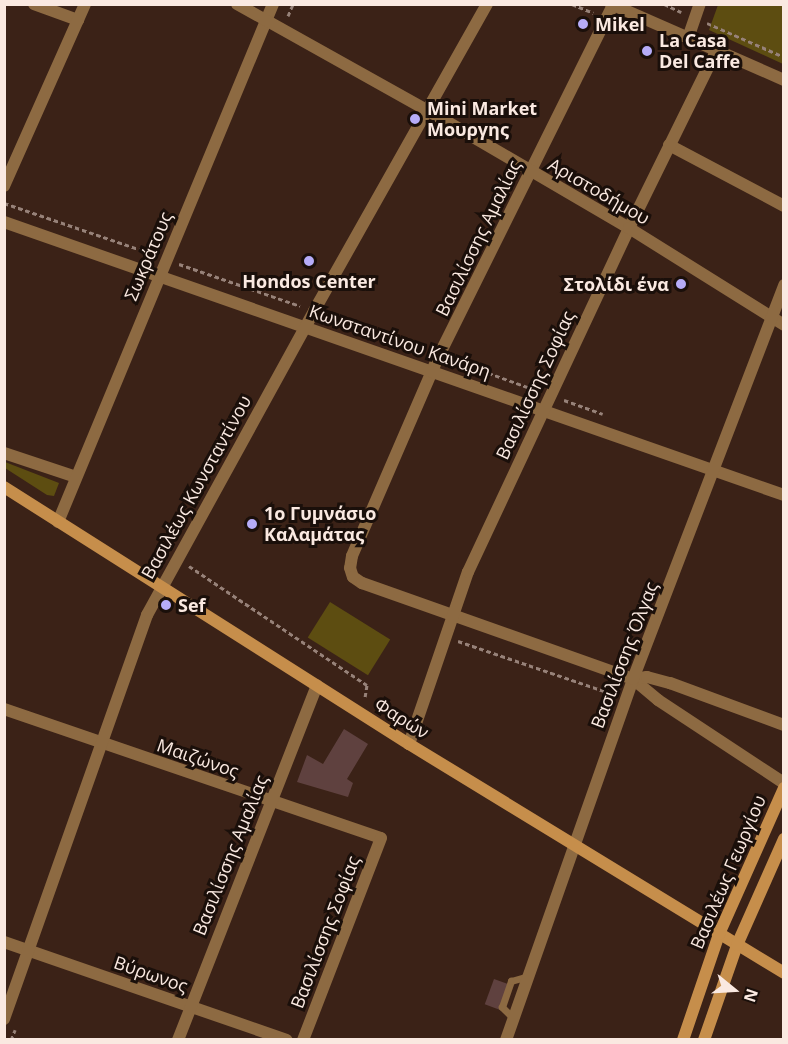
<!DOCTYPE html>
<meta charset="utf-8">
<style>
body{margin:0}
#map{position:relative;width:788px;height:1044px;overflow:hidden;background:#3b2217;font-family:"Open Sans",sans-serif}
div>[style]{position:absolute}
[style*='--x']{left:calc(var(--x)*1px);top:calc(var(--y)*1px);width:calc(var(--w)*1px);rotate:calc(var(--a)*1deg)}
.green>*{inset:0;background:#5d4d11;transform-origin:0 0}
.building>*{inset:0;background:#5f413f;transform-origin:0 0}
.path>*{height:3px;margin-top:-1.5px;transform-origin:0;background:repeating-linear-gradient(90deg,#978279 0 4.5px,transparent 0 7.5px)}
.service>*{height:7px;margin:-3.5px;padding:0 3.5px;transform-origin:3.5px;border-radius:3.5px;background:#8d6a42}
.minor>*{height:12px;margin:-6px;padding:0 6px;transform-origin:6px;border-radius:6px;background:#8d6a42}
.tertiary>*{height:12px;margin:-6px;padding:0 6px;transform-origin:6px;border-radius:6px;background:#8d6a42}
.secondary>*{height:12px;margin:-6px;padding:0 6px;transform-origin:6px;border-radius:6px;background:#c68e4b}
.dots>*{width:16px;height:16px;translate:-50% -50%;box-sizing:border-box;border:3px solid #1a0f0a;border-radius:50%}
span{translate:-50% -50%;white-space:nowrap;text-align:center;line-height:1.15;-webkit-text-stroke:6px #1a0f0a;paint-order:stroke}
.poi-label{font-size:18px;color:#fae9e1;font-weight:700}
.left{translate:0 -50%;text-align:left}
.right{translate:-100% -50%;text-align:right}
.street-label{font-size:18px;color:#fae9e1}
.frame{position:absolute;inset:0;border:6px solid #fae9e1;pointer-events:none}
.north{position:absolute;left:704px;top:960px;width:60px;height:60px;-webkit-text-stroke:4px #1a0f0a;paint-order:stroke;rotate:108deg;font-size:16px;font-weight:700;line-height:24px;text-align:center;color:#fae9e1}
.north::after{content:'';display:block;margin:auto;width:21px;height:27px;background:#fae9e1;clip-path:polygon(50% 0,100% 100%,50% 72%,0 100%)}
</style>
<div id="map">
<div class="green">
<div style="clip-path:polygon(718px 5px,783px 5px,783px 64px,709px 30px)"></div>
<div style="clip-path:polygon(5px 462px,59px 483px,54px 496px,47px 495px,5px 468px)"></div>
<div style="left:330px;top:602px;width:71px;height:42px;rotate:32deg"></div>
</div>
<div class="building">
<div style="clip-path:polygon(344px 729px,368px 744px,347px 779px,353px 783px,348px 797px,297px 782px,307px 755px,323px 764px)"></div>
<div style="left:494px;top:979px;width:20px;height:27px;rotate:20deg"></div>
</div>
<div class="path">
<div style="--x:572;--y:4;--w:23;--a:23"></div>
<div style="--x:664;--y:4;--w:19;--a:25"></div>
<div style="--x:288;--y:16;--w:13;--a:-67"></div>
<div style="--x:707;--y:23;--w:84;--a:23.8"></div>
<div style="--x:4;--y:203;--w:157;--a:18.9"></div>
<div style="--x:179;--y:264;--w:128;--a:19.1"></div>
<div style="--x:326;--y:315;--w:105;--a:19.5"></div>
<div style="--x:453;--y:360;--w:90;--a:20"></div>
<div style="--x:564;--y:400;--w:41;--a:19.7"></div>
<div style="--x:189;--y:566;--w:214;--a:33.8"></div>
<div style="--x:367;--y:685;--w:12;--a:99"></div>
<div style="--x:458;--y:641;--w:164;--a:18.9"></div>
<div style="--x:11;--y:1040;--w:11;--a:-68"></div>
</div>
<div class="service">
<div style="--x:513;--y:1018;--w:16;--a:-135"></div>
<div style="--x:502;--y:1007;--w:28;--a:-71"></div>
<div style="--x:511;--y:981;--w:18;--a:-16"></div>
</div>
<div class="minor">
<div style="--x:613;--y:5;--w:391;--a:116.4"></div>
<div style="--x:439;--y:355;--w:219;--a:113.4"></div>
<div style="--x:352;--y:556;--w:12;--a:99"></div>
<div style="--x:350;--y:568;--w:9;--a:72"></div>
<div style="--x:353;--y:577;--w:11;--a:34"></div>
<div style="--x:362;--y:583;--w:288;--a:19.5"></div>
<div style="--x:633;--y:679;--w:33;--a:40"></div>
<div style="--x:658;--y:700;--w:151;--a:33.4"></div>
<div style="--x:688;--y:38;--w:36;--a:-71"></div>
<div style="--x:669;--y:145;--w:130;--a:27.9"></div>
<div style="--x:4;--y:222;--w:826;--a:19.29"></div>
<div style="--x:4;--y:453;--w:76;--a:18.4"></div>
<div style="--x:58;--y:522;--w:561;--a:-67.46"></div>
<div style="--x:633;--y:679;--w:14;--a:-8"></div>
<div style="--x:647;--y:677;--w:24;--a:15"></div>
<div style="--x:670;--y:683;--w:121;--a:20.2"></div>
<div style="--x:4;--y:709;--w:398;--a:18.9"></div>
<div style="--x:381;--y:838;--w:217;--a:111.1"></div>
<div style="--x:409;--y:744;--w:182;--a:-71.1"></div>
<div style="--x:468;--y:572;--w:380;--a:-64.9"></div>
<div style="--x:629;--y:228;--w:197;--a:-63.8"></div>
<div style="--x:4;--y:942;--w:299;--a:19.1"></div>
<div style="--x:178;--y:1040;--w:381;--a:-68.6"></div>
</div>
<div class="tertiary">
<div style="--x:34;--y:4;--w:47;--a:20"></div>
<div style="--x:237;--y:4;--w:231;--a:29.2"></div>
<div style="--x:439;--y:117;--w:220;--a:30.3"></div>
<div style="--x:629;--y:228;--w:183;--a:32"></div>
<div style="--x:611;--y:4;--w:189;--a:23.7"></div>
<div style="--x:4;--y:186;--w:199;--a:-66"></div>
<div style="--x:4;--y:1019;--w:429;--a:-70.5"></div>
<div style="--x:147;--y:615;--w:347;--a:-61.2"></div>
<div style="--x:314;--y:311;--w:352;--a:-60.6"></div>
<div style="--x:506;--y:1040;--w:383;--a:-70.6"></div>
<div style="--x:633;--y:679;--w:422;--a:-69"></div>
</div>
<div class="secondary">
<div style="--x:4;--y:487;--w:480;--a:32.4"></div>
<div style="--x:409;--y:744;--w:439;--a:31.4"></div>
<div style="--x:683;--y:1040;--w:112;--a:-71.2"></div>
<div style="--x:719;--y:934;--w:160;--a:-66"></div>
<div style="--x:704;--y:1040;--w:101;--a:-70.8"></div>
<div style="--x:737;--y:945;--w:116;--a:-66.1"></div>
</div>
<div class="dots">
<div style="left:583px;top:24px;background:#b6acf8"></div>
<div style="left:647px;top:51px;background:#b6acf8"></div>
<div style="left:415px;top:119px;background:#b6acf8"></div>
<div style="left:309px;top:261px;background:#b6acf8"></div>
<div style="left:681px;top:284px;background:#b6acf8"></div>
<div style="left:252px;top:524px;background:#b6acf8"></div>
<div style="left:166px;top:605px;background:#b6acf8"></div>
</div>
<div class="poi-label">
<span class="left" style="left:595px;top:24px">Mikel</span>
<span class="left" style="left:659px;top:51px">La Casa<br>Del Caffe</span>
<span class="left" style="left:427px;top:119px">Mini Market<br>Μουργης</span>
<span style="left:309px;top:281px">Hondos Center</span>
<span class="right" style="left:669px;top:284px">Στολίδι ένα</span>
<span class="left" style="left:264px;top:524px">1ο Γυμνάσιο<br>Καλαμάτας</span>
<span class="left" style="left:178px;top:605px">Sef</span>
</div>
<div class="street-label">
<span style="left:599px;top:191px;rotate:30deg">Αριστοδήμου</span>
<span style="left:478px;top:238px;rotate:-64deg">Βασιλίσσης Αμαλίας</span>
<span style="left:148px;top:256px;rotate:-67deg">Σωκράτους</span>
<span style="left:400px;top:341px;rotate:19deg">Κωνσταντίνου Κανάρη</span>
<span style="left:535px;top:385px;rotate:-65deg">Βασιλίσσης Σοφίας</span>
<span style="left:196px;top:487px;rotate:-61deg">Βασιλέως Κωνσταντίνου</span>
<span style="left:624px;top:655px;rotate:-69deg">Βασιλίσσης Όλγας</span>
<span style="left:402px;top:718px;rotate:32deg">Φαρών</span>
<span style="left:198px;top:758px;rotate:19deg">Μαιζώνος</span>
<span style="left:230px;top:855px;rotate:-68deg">Βασιλίσσης Αμαλίας</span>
<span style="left:728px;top:872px;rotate:-67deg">Βασιλέως Γεωργίου</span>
<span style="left:325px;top:932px;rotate:-69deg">Βασιλίσσης Σοφίας</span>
<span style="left:151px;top:974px;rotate:19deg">Βύρωνος</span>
</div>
<div class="frame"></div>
<div class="north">N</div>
</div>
